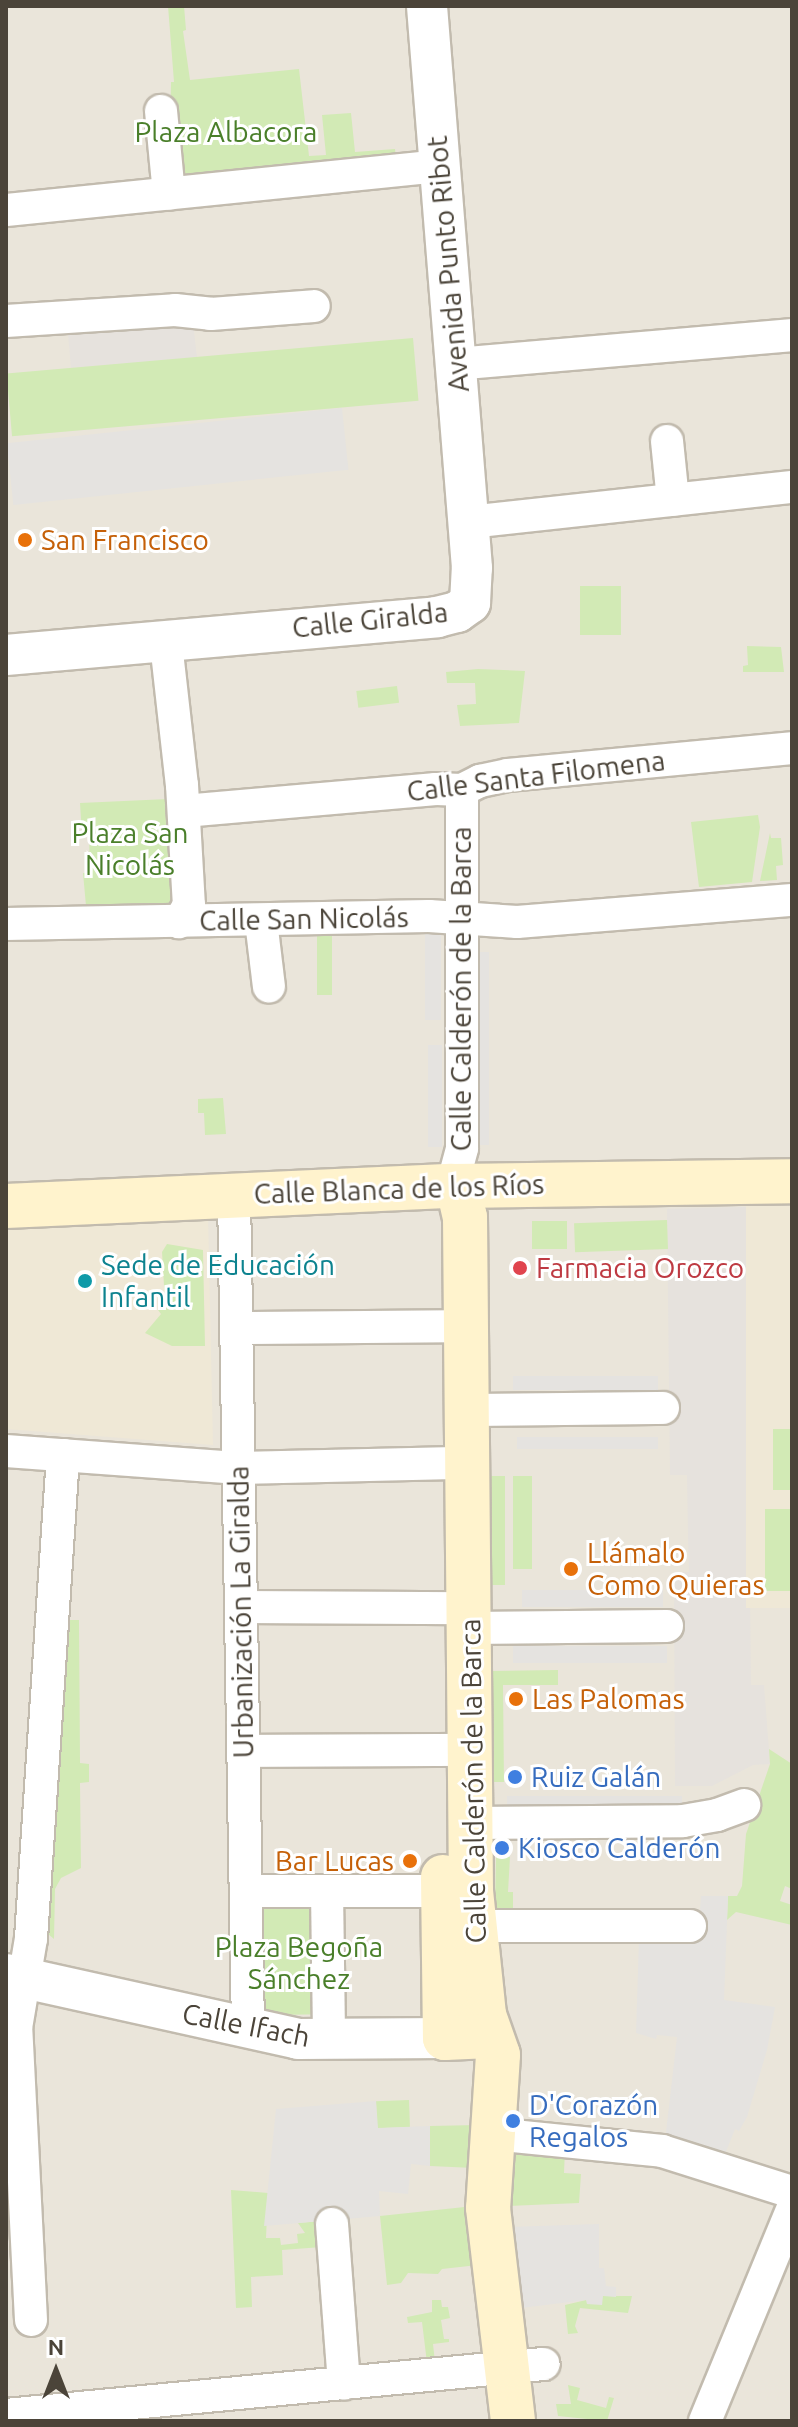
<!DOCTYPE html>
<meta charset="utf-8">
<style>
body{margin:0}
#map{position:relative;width:798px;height:2427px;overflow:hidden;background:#f6f3ec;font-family:Ubuntu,sans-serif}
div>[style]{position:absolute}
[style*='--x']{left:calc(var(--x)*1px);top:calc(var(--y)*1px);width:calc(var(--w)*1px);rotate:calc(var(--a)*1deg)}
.residential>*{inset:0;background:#eae5da;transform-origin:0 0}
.industrial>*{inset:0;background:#e6e2dd}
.education>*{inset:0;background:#efe8d6;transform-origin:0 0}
.green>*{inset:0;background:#d2eab5;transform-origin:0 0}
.parking>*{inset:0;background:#e5e3e0;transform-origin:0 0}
.roads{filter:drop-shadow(2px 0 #c2bbae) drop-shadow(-2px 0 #c2bbae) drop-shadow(0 2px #c2bbae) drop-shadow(0 -2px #c2bbae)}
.minor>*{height:32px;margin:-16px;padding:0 16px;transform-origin:16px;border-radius:16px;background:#fff}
.tertiary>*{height:40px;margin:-20px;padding:0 20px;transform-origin:20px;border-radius:20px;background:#fff}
.secondary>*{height:44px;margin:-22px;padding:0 22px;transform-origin:22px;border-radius:22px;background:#fff3cd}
.dots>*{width:22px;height:22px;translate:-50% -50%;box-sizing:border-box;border:4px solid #fff;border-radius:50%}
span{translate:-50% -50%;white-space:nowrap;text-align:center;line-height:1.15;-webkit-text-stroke:6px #fff;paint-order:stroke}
.park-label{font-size:28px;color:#4a7f2a}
.street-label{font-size:28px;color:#4b4439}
.food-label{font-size:28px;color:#c56008}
.left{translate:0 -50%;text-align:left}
.right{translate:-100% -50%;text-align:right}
.culture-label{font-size:28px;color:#0d838f}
.health-label{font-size:28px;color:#be3a42}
.shop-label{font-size:28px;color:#366cbe}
.frame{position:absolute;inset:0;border:8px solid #4b4439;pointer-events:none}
.north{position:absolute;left:16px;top:2331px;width:80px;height:80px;-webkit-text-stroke:6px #fff;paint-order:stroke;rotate:0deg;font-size:22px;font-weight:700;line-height:32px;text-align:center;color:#4b4439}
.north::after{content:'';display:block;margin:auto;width:28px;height:36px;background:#4b4439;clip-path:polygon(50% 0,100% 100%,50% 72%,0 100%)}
</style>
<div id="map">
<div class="residential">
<div style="left:6px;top:6px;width:786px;height:2415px"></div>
</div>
<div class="industrial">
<div style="clip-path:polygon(67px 322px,193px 322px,197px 358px,71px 368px)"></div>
<div style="clip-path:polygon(746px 1207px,751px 1685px,764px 1685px,770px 1764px,753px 1765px,712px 1786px,675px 1786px,674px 1573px,689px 1572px,688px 1535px,687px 1475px,670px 1475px,667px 1209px)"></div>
</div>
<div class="education">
<div style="left:792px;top:1206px;width:402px;height:46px;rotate:90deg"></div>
<div style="clip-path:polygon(208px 1214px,213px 1445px,6px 1429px,6px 1230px,9px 1227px)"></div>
</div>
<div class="green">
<div style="clip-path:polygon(168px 6px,184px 6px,186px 30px,183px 31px,190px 80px,299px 69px,309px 156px,326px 155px,322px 115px,351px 113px,355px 152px,395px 149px,396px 158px,169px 194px,171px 82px,174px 82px)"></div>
<div style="left:413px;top:338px;width:63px;height:408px;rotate:85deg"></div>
<div style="left:580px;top:586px;width:41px;height:49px"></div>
<div style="clip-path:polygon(747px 646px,781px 647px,784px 672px,743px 672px,743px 666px,748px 665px)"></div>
<div style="clip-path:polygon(478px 669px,525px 671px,519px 723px,460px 726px,457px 705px,476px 704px,475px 683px,447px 683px,446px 672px)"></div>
<div style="left:397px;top:686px;width:17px;height:41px;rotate:83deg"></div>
<div style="clip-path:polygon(168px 799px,173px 903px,86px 906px,83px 873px,90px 873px,89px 835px,82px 835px,80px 803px)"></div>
<div style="clip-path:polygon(758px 815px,760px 827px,752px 882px,699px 887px,691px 822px)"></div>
<div style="clip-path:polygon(770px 833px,771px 838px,781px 838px,783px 865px,776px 866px,777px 880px,760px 881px)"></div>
<div style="left:317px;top:932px;width:15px;height:63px"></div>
<div style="clip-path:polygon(223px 1098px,226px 1134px,205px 1135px,204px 1113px,198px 1113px,198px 1099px)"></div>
<div style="left:667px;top:1220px;width:29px;height:93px;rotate:88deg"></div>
<div style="left:567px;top:1221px;width:28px;height:35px;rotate:90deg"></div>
<div style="clip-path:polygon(167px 1244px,203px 1250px,205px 1346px,172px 1346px,145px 1333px,161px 1314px,158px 1310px,165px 1302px,162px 1252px)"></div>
<div style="left:773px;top:1429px;width:19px;height:61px"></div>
<div style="left:486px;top:1476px;width:19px;height:109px"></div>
<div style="left:513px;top:1476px;width:19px;height:93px"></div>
<div style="left:792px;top:1509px;width:82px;height:27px;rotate:90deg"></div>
<div style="clip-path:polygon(61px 1620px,79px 1620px,80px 1763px,89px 1764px,89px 1782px,80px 1783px,81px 1868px,61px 1878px,55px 1889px,54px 1939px,47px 1933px)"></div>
<div style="clip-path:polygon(558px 1670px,558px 1685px,503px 1685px,504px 1782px,491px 1782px,491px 1671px)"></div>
<div style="clip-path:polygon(769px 1749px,792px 1764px,792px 1889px,785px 1886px,780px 1901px,792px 1905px,792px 1925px,736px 1912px,727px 1920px,728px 1896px,737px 1896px,742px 1886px,746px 1834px,770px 1764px)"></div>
<div style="clip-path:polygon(496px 1857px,510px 1857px,508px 1892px,513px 1892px,513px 1914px,497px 1911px,495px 1906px)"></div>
<div style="left:336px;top:1903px;width:111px;height:78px;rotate:89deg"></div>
<div style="left:409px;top:2100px;width:27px;height:33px;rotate:88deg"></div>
<div style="clip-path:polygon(478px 2125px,474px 2168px,430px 2166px,430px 2126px)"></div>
<div style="clip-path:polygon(510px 2146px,565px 2150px,564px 2173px,581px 2174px,579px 2203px,505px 2206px)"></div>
<div style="clip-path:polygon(231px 2190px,268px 2193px,266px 2238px,280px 2238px,281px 2245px,298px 2243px,297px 2234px,305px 2233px,298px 2223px,321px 2221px,322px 2247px,282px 2250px,283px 2275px,251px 2277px,252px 2307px,236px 2308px)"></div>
<div style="clip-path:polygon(474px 2206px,478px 2265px,442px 2269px,438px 2274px,408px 2273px,401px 2283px,387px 2285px,380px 2216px)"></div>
<div style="clip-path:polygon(603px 2296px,632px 2296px,628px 2313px,580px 2308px,575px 2326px,578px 2333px,568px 2334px,565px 2305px)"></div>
<div style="clip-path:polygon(432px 2300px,441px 2300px,442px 2307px,448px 2307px,450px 2318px,441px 2320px,444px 2339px,449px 2339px,449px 2342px,433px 2344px,435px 2362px,427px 2363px,422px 2322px,408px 2323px,407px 2317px,432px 2312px)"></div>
<div style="clip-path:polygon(568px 2385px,580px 2388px,577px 2400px,606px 2408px,609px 2397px,614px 2398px,607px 2421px,558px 2416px,556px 2404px,571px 2404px)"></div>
</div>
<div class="parking">
<div style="left:342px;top:408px;width:62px;height:337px;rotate:84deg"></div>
<div style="left:425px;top:930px;width:16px;height:90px"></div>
<div style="left:479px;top:952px;width:10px;height:193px"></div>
<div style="left:428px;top:1045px;width:14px;height:102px"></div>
<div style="left:658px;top:1376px;width:14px;height:145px;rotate:90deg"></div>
<div style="left:517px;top:1437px;width:141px;height:12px"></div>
<div style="left:663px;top:1590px;width:17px;height:141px;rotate:90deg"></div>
<div style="left:667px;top:1646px;width:17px;height:154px;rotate:90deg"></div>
<div style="left:682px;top:1796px;width:13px;height:175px;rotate:90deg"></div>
<div style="clip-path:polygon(701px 1896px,728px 1896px,724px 2000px,775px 2007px,767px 2050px,747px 2117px,739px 2131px,735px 2129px,723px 2159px,665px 2141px,677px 2037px,657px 2035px,656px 2039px,636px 2033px,639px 1939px,690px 1926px,693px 1911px,700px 1910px)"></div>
<div style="clip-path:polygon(376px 2101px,378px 2128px,430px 2126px,430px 2166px,411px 2164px,408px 2194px,379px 2191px,380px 2216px,264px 2226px,276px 2109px)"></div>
<div style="clip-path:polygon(599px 2224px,599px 2268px,604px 2268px,606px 2286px,616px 2287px,616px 2297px,603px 2296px,602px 2305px,587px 2304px,586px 2300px,513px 2309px,505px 2227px)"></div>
</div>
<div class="roads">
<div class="minor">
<div style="--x:161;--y:111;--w:83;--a:84.5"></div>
<div style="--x:6;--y:210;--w:436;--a:-5.8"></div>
<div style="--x:6;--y:321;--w:169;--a:-3.7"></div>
<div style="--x:175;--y:310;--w:36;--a:6"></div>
<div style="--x:211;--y:314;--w:103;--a:-4.4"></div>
<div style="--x:455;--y:364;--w:338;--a:-4.9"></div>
<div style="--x:667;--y:441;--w:59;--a:84.2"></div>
<div style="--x:469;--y:522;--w:325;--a:-6.2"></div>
<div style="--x:156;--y:642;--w:15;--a:42"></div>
<div style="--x:167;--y:652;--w:134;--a:83.6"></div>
<div style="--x:182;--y:785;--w:120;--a:86.7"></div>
<div style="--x:189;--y:905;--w:20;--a:120"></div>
<div style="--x:184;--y:811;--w:253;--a:-5"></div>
<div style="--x:436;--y:789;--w:26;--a:2"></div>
<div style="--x:462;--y:790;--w:20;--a:-27"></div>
<div style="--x:480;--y:781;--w:29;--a:-12"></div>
<div style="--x:508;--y:775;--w:285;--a:-5.4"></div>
<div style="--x:261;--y:921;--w:66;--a:83.1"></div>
<div style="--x:6;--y:924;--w:423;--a:-1.1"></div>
<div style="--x:429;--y:916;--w:88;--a:3.9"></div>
<div style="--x:517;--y:922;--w:276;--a:-4.6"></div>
<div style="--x:452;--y:1186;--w:39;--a:-75"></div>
<div style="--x:462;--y:1148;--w:358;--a:-90"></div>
<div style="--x:234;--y:1194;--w:835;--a:89.04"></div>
<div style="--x:237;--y:1328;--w:227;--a:-0.5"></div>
<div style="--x:466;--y:1410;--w:197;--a:-0.6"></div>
<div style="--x:6;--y:1451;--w:234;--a:4.2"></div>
<div style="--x:239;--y:1468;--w:227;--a:-1.3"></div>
<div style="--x:241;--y:1607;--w:227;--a:0.3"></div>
<div style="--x:469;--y:1628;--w:198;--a:-0.6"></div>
<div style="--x:244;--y:1751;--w:227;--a:-0.3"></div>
<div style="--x:471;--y:1823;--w:212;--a:-0.5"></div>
<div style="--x:683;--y:1821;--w:35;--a:-10"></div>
<div style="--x:717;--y:1815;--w:29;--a:-20"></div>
<div style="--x:246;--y:1891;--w:218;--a:0"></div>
<div style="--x:327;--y:1891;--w:149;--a:89.2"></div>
<div style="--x:474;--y:1926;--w:216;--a:0"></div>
<div style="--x:493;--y:2134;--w:170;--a:5.7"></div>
<div style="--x:662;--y:2151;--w:136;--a:17.5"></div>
<div style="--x:332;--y:2224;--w:160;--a:85.7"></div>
<div style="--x:31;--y:2320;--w:292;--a:-92.9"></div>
<div style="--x:16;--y:2028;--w:91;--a:-80.5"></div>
<div style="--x:31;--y:1938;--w:484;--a:-86.2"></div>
<div style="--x:6;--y:2415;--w:540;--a:-5.42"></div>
<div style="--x:705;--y:2421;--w:228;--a:-67.6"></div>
</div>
<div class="tertiary">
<div style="--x:6;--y:655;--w:433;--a:-5"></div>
<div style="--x:437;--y:617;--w:21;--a:-14"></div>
<div style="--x:457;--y:612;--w:16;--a:-35"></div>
<div style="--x:470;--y:603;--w:35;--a:-87"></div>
<div style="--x:472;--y:568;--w:564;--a:-94.58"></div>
<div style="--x:6;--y:1974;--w:299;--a:12.5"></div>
<div style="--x:298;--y:2039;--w:147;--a:-0.4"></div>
</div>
<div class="secondary">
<div style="--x:452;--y:1186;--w:13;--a:51"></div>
<div style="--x:460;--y:1196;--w:22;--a:77"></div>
<div style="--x:465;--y:1217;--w:674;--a:89.49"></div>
<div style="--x:471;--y:1891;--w:125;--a:84"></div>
<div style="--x:484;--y:2015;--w:42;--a:70.7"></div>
<div style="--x:498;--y:2055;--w:153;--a:93.7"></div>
<div style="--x:488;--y:2208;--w:214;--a:83.3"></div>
<div style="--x:6;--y:1206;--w:446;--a:-2.6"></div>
<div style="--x:452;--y:1186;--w:340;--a:-0.8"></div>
<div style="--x:443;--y:1877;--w:161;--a:89.3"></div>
<div style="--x:445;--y:2038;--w:45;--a:-2.5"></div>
</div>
</div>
<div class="dots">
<div style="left:25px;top:540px;background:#e8710a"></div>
<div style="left:520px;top:1268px;background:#e0444e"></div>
<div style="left:85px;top:1281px;background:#0f9aa8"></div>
<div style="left:571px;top:1569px;background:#e8710a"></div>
<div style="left:516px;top:1699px;background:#e8710a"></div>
<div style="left:515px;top:1777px;background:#3f7fe0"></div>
<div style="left:502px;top:1848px;background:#3f7fe0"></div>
<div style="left:410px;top:1861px;background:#e8710a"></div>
<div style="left:513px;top:2121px;background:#3f7fe0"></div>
</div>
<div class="park-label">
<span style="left:226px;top:132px">Plaza Albacora</span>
<span style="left:130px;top:849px">Plaza San<br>Nicolás</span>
<span style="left:299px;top:1963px">Plaza Begoña<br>Sánchez</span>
</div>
<div class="street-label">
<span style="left:448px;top:264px;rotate:-95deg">Avenida Punto Ribot</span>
<span style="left:370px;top:620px;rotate:-6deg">Calle Giralda</span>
<span style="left:536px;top:776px;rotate:-7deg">Calle Santa Filomena</span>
<span style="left:304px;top:919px;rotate:-1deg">Calle San Nicolás</span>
<span style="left:461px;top:989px;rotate:-90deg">Calle Calderón de la Barca</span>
<span style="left:399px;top:1189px;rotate:-2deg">Calle Blanca de los Ríos</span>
<span style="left:241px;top:1612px;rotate:-91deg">Urbanización La Giralda</span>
<span style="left:473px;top:1781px;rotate:-91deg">Calle Calderón de la Barca</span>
<span style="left:246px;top:2025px;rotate:11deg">Calle Ifach</span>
</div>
<div class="food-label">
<span class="left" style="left:41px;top:540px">San Francisco</span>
<span class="left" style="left:587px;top:1569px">Llámalo<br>Como Quieras</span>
<span class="left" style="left:532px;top:1699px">Las Palomas</span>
<span class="right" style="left:394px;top:1861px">Bar Lucas</span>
</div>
<div class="culture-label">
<span class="left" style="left:101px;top:1281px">Sede de Educación<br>Infantil</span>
</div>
<div class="health-label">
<span class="left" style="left:536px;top:1268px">Farmacia Orozco</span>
</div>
<div class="shop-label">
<span class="left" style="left:531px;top:1777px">Ruiz Galán</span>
<span class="left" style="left:518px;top:1848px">Kiosco Calderón</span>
<span class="left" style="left:529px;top:2121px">D'Corazón<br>Regalos</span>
</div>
<div class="frame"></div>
<div class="north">N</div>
</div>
